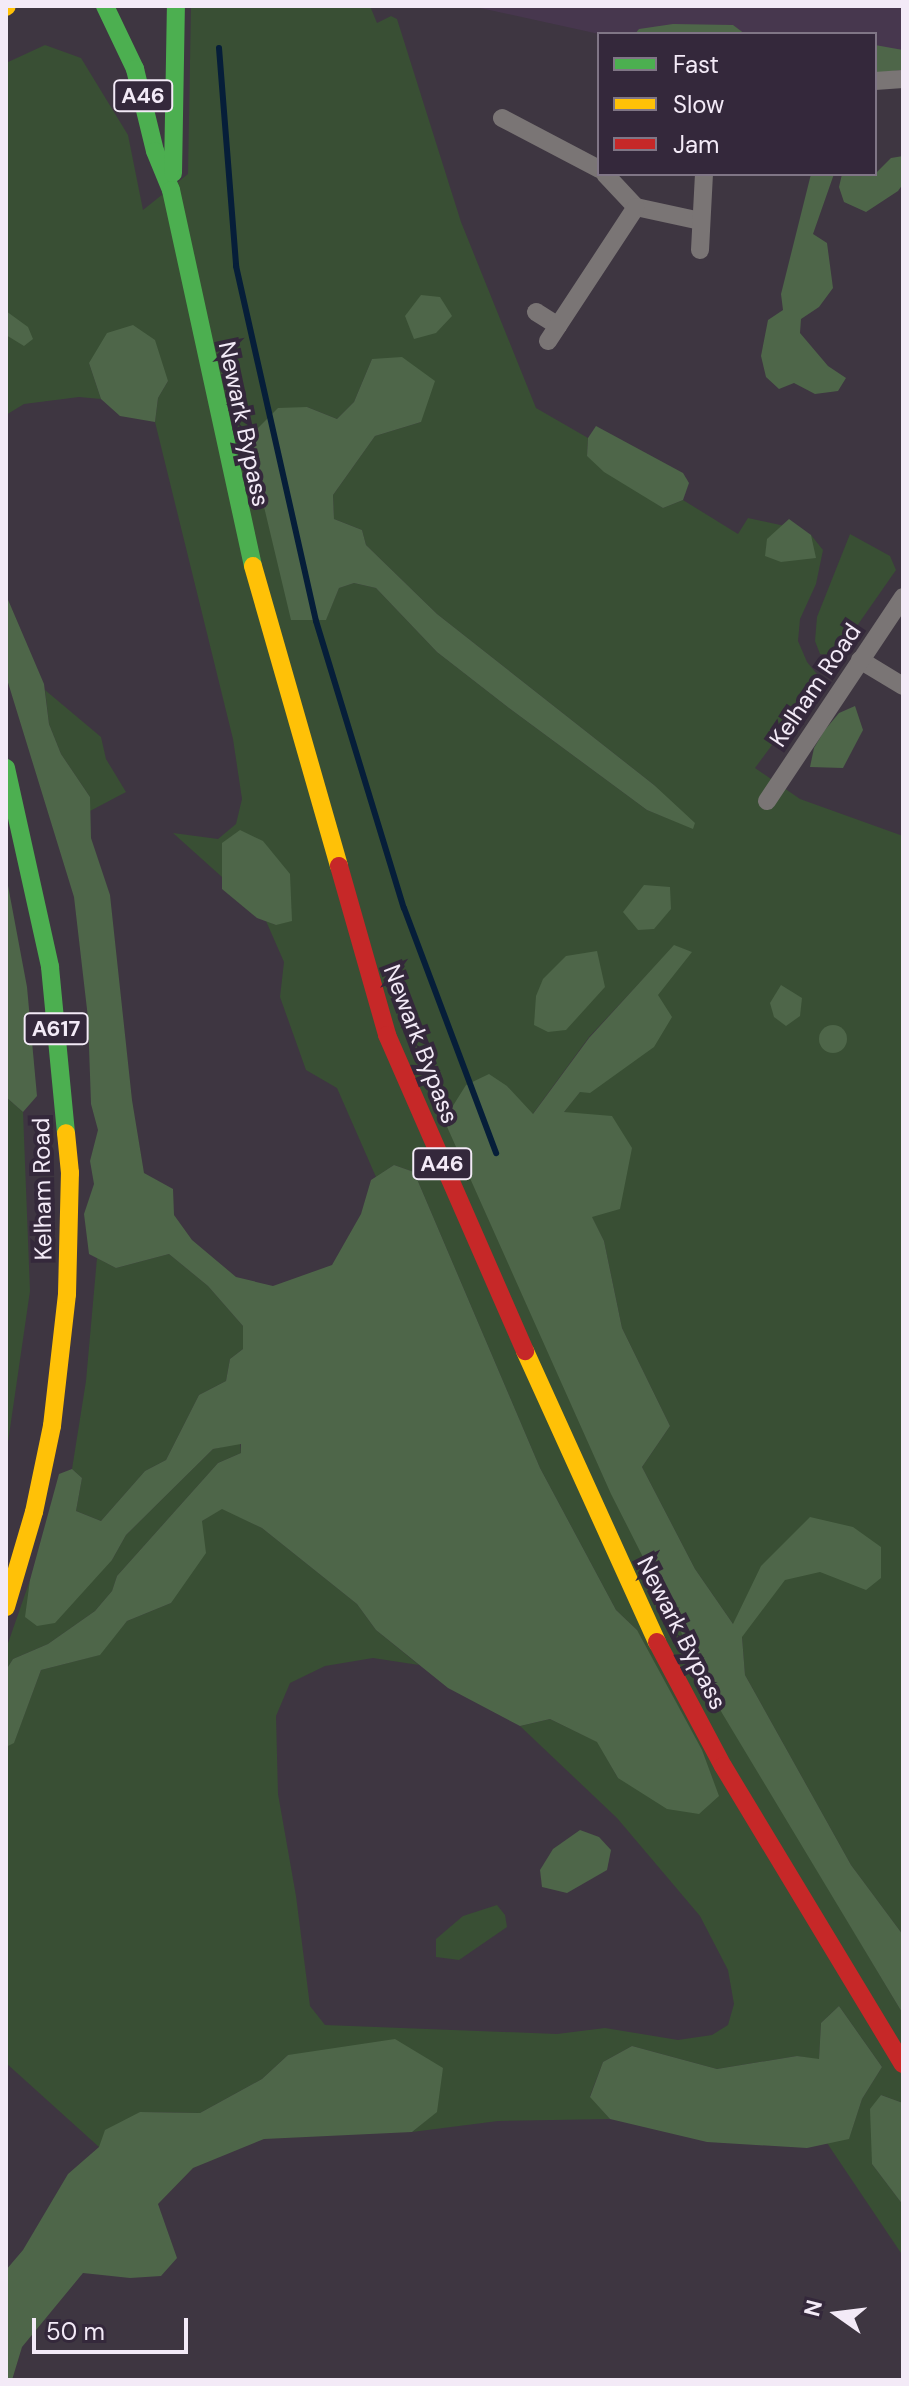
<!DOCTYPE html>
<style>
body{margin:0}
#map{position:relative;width:909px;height:2386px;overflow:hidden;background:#3e3641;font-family:"DM Sans",sans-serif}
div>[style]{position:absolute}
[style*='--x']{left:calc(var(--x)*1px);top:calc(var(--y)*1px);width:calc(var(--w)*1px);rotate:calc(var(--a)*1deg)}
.built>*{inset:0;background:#47374e}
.green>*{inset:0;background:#394f34}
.forest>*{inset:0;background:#4e6649}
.round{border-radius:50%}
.stream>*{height:6px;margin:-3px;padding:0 3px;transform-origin:3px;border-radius:3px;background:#061e39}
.street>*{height:18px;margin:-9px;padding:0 9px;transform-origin:9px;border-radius:9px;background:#7a7575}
.fast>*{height:18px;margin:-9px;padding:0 9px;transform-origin:9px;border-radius:9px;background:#4caf50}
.slow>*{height:18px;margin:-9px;padding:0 9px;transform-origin:9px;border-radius:9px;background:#ffc107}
.jam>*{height:18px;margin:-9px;padding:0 9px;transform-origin:9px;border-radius:9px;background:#c62828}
span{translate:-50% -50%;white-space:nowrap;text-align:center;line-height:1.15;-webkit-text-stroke:8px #34283b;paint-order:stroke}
.shield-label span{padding:2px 6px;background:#34283b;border:2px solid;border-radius:6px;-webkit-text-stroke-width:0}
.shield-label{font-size:22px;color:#f3eaf7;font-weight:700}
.street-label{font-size:24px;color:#f3eaf7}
.frame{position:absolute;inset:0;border:8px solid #f3eaf7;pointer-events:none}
.legend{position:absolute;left:597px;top:32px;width:280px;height:144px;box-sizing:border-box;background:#34283b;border:2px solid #807686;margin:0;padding:10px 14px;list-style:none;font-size:24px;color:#f3eaf7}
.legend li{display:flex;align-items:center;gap:16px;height:40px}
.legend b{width:40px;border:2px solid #807686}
.north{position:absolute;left:797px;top:2274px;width:80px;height:80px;-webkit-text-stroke:6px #34283b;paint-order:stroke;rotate:284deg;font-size:22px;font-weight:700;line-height:32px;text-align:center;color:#f3eaf7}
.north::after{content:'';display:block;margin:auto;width:28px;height:36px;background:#f3eaf7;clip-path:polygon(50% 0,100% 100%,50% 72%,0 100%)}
.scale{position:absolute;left:32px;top:2318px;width:156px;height:36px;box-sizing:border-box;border:4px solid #f3eaf7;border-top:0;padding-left:10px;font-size:24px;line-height:28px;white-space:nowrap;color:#f3eaf7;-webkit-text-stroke:6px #34283b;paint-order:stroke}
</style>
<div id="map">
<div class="built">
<div style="clip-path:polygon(471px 6px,903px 6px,903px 67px,875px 68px,875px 34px,599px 34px)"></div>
</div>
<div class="green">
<div style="clip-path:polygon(evenodd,191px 6px,370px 6px,377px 23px,391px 16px,397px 19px,461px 222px,536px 408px,588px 438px,587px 456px,663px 508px,683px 500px,738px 534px,748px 518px,785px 526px,811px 535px,823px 550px,816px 584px,800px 619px,798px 641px,807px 662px,821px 679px,755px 768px,800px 799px,903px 836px,903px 1935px,851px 1865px,745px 1675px,742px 1637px,695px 1569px,642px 1467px,670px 1426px,622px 1328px,604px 1241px,548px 1132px,691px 952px,674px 946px,589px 1037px,532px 1115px,507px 1086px,445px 1120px,531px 1307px,821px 1876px,903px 2014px,903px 2103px,881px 2095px,872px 2164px,903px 2205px,903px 2256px,827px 2143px,849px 2138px,862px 2099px,882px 2067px,839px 2006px,821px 2023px,819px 2060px,797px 2056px,717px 2069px,632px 2046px,603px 2062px,590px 2096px,610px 2119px,498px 2121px,412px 2132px,437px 2111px,288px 2055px,262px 2079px,200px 2113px,140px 2112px,99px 2147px,6px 2063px,6px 1747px,14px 1742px,41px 1670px,99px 1655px,127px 1621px,171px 1603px,202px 1521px,222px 1508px,262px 1528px,357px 1604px,376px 1630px,419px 1665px,373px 1658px,325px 1666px,290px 1683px,276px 1716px,278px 1794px,296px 1896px,310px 2006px,325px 2025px,557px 2034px,605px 2028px,678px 2040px,712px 2035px,728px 2025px,734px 2004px,728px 1970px,700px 1916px,617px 1818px,520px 1726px,550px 1719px,598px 1742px,618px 1778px,637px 1630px,616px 1610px,540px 1468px,414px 1172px,394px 1165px,376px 1177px,337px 1088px,306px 1070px,280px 997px,284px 962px,266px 921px,276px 925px,222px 843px,222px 877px,173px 833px,218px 839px,236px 824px,242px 799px,233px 739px,155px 422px,158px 398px,168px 381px,89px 363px,101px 399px,79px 397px,24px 404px,6px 415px,6px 63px,45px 45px,81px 58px,128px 135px,143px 210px,188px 174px,191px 6px,372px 359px,421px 422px,375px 436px,333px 495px,334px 519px,362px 530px,366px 545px,437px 614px,654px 785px,693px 828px,647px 810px,509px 708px,437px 652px,376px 588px,354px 583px,339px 588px,326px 619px,307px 407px,337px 419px,354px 402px,372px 359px)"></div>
<div style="clip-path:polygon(850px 534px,890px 556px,896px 570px,836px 656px,820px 654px,815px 641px,817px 617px)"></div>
<div style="clip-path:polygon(45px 690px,101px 737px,106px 759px,126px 792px,90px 811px,90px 797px,61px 754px,49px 724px)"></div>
<div style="clip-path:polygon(6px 1097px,23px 1112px,30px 1291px,6px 1456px)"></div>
<div style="clip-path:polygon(169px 1254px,208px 1286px,243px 1326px,243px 1349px,230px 1359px,226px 1381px,199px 1395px,166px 1460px,145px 1471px,101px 1521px,76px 1511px,82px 1478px,72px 1469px,86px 1381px,97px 1258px,116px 1268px)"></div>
<div style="clip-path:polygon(240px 1443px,241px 1453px,218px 1463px,117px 1576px,112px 1591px,95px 1611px,48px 1644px,13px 1659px,6px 1670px,6px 1649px,30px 1580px,112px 1560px,126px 1535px,213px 1449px)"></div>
<div style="clip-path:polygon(497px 1905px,505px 1915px,507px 1927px,459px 1960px,436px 1957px,436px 1939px,463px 1916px)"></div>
</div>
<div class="forest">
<div style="clip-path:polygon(673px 24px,733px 25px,745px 34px,635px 34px,639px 29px)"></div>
<div style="clip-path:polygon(875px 45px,903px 50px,903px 70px,875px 73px)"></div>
<div style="clip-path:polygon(903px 156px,903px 184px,898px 191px,866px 212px,844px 202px,839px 187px,842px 174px,874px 175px,891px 158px)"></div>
<div style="clip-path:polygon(811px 174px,834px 174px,813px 234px,827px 243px,833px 288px,819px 307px,801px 319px,800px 333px,828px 366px,846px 378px,838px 391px,815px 394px,794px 383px,779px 389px,766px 377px,761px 356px,768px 320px,783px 310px,781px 294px)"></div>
<div style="clip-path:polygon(421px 295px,440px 297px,452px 316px,436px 333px,414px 339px,405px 316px)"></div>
<div style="clip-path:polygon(6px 311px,28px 327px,33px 339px,24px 346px,6px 335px)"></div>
<div style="clip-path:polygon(133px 325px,155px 340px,168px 381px,158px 398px,155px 422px,120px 416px,101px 399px,89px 363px,107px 333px)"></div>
<div style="clip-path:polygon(402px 357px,435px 381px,421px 422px,375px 436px,333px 495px,334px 519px,362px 530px,366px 545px,437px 614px,654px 785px,695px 823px,693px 829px,647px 810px,509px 708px,437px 652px,376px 588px,354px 583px,339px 588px,326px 620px,291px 620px,250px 448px,257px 429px,278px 408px,307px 407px,337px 419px,354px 402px,372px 359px)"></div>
<div style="clip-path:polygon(596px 426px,683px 473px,689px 483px,683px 500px,663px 508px,604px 472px,587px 456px,588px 438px)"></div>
<div style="clip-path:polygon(789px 519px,811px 535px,816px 558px,781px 562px,765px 556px,767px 539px)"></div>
<div style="clip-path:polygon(6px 595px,44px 684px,49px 724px,61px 754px,90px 797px,91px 838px,110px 895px,132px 1100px,144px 1173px,173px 1189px,174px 1215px,192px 1240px,236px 1277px,273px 1286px,332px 1265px,361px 1214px,371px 1180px,394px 1165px,414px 1172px,540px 1468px,616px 1610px,637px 1630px,702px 1750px,719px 1796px,699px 1814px,667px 1809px,618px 1778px,597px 1742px,550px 1719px,520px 1726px,448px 1688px,376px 1630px,357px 1604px,262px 1528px,222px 1509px,202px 1521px,206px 1553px,171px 1603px,127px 1621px,100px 1655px,41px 1670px,14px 1743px,6px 1747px,6px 1670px,13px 1659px,48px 1644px,95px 1611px,112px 1591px,117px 1576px,218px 1463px,241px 1453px,241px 1444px,213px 1449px,126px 1535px,112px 1560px,55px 1623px,37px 1626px,25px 1617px,30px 1580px,59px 1474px,72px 1469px,82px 1478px,76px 1511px,101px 1521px,145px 1471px,166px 1460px,199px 1395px,226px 1381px,230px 1359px,243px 1349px,243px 1326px,208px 1286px,169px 1254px,116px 1268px,89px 1254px,84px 1214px,94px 1184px,90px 1161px,98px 1130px,91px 1104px,88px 1018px,74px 897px,6px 676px)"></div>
<div style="clip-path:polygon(855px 706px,863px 730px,843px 768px,810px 767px,814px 748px,824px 731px,839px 713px)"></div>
<div style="clip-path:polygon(240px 830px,263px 841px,290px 874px,292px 921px,276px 925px,257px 918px,222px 889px,222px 843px)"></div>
<div style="clip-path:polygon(6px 875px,27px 987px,37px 1096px,23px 1112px,6px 1097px)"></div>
<div style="clip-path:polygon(644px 885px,670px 887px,671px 909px,654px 929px,638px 930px,623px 912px)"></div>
<div style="clip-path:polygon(674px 945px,692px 952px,658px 995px,672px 1017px,654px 1047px,590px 1093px,580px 1092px,564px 1112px,612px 1116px,632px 1148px,620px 1209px,592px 1217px,604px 1241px,622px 1328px,670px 1426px,642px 1467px,695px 1569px,733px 1624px,761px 1566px,810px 1517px,853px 1527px,881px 1547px,881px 1578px,866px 1590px,820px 1572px,785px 1580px,742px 1637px,745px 1675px,851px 1865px,903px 1935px,903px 2014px,722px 1713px,611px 1494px,444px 1120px,466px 1085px,489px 1074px,507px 1086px,533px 1114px,589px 1038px)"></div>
<div style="clip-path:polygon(597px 951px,605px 987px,566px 1030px,548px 1032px,534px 1025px,536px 996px,543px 979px,566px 956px)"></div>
<div style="clip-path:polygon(781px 985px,802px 998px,800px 1016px,786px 1026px,774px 1017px,770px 1003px)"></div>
<div class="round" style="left:819px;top:1025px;width:28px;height:28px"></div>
<div style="clip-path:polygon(580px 1830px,599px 1837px,611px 1850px,607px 1870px,567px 1893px,542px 1887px,540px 1870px,553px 1849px)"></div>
<div style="clip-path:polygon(839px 2006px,882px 2067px,862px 2099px,849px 2139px,807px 2148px,707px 2142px,610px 2119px,590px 2097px,603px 2062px,632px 2046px,717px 2069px,797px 2056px,819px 2059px,821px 2023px)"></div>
<div style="clip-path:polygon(395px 2039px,443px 2068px,437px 2112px,412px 2132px,264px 2139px,193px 2168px,158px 2204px,177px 2258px,161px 2276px,130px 2278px,83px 2273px,22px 2347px,12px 2380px,6px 2380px,6px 2270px,23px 2250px,68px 2174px,99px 2147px,105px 2130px,140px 2112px,200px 2113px,262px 2079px,288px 2055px)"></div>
<div style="clip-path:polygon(881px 2095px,903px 2103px,903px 2205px,872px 2164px,870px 2109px)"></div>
</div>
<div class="stream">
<div style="--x:219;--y:48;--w:219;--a:85.5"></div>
<div style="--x:236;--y:266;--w:364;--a:77.3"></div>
<div style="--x:316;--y:621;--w:300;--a:73"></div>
<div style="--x:404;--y:908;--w:262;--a:69.4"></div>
</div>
<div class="street">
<div style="--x:875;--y:81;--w:28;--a:-4"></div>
<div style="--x:502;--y:118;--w:110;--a:27.7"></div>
<div style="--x:605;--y:174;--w:45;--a:46.8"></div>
<div style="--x:636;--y:207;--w:66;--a:12.3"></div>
<div style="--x:700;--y:250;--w:76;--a:-87"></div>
<div style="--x:536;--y:312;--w:26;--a:32"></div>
<div style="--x:548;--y:341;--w:160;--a:-56.7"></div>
<div style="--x:860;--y:660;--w:50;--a:31.2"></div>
<div style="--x:767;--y:801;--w:245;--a:-56.3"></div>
</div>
<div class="fast">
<div style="--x:105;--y:6;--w:70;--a:64.5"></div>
<div style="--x:135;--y:69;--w:84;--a:76.3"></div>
<div style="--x:155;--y:151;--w:42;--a:67.7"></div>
<div style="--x:171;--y:190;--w:385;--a:77.7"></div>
<div style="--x:173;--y:173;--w:167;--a:-89"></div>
<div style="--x:6;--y:768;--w:204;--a:77.5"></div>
<div style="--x:50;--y:967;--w:167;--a:84.5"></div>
</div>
<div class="slow">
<div style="--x:6;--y:7;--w:1;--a:-45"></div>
<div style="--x:253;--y:566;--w:312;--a:74"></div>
<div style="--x:525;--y:1351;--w:320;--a:65.6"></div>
<div style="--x:6;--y:1607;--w:99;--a:-73.6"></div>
<div style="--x:34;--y:1512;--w:88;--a:-78.2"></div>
<div style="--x:52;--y:1426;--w:133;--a:-83.5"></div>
<div style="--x:67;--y:1294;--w:121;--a:-88.6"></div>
<div style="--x:70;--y:1173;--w:40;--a:-95.7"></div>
</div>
<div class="jam">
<div style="--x:339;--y:866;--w:176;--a:74.1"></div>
<div style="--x:387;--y:1035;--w:345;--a:66.4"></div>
<div style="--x:657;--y:1642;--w:140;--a:62"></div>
<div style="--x:723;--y:1766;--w:348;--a:58.9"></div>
</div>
<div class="shield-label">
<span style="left:143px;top:96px">A46</span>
<span style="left:56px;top:1029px">A617</span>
<span style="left:442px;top:1164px">A46</span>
</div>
<div class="street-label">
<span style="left:244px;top:424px;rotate:78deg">Newark Bypass</span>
<span style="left:815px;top:685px;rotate:-56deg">Kelham Road</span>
<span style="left:421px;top:1044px;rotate:69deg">Newark Bypass</span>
<span style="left:42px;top:1189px;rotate:-91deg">Kelham Road</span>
<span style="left:682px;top:1633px;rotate:63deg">Newark Bypass</span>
</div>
<div class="frame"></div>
<ul class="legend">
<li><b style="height:10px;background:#4caf50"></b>Fast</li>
<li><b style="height:10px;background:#ffc107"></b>Slow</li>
<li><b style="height:10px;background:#c62828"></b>Jam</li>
</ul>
<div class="north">N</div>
<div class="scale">50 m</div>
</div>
